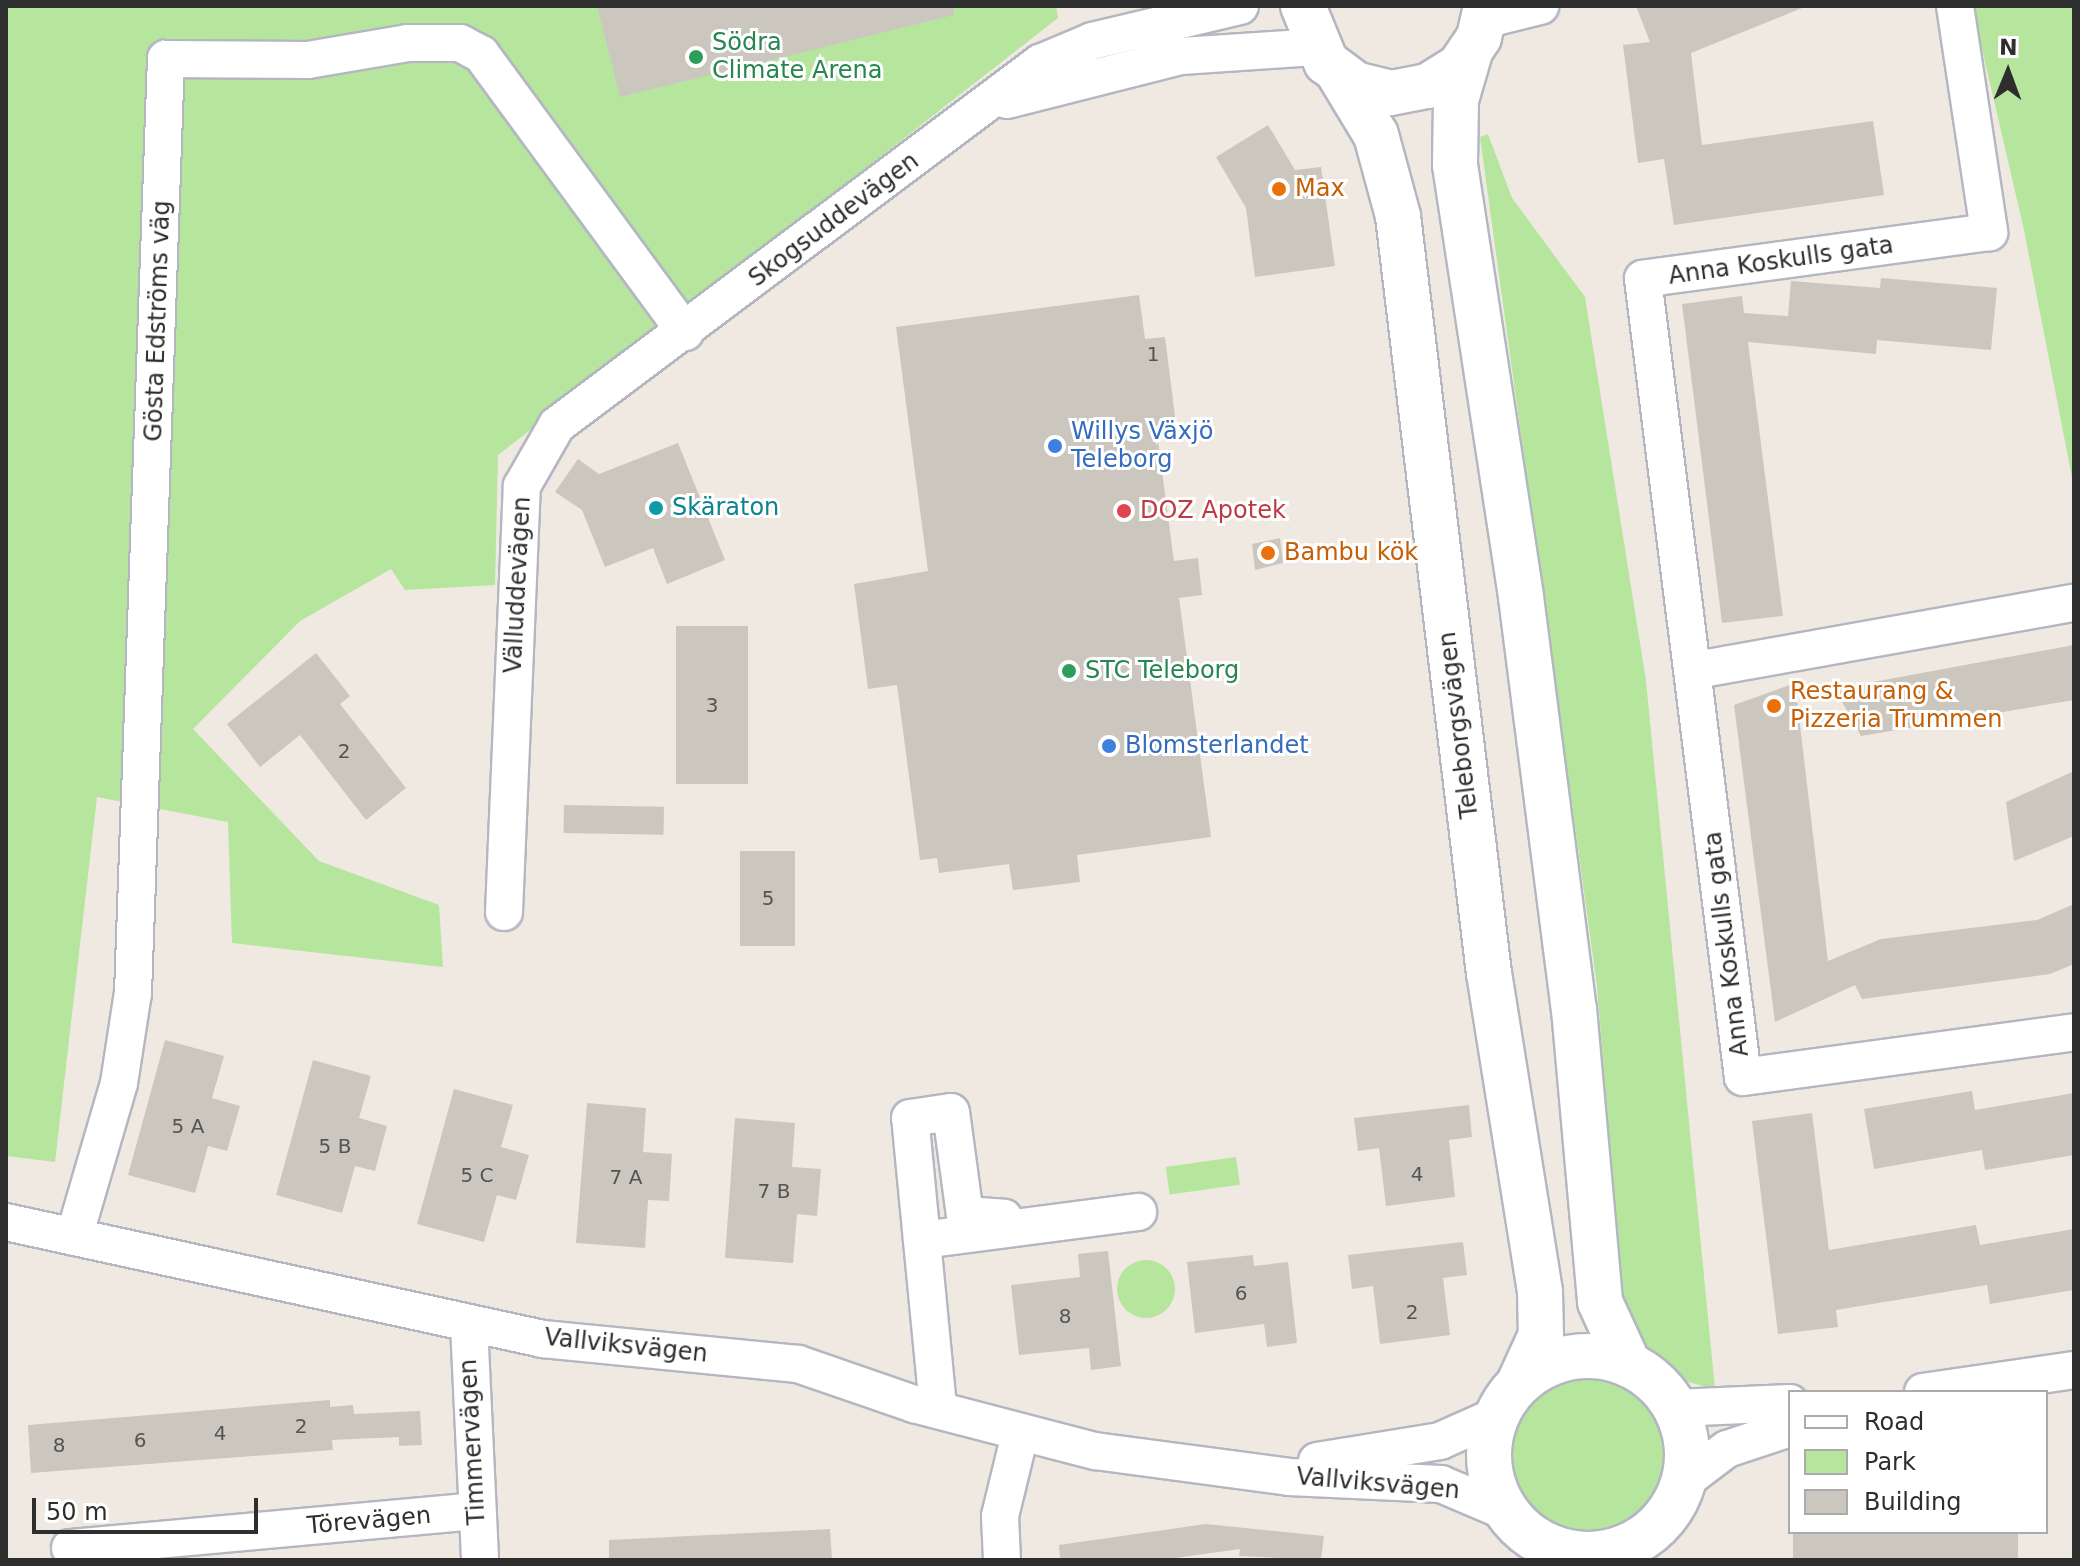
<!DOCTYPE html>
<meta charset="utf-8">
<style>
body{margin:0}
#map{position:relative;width:2080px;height:1566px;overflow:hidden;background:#efe9e1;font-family:"DejaVu Sans",sans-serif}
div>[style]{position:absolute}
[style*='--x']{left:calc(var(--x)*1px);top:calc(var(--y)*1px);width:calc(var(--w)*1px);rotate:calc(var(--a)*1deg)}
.green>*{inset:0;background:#b6e59e;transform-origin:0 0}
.round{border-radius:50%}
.building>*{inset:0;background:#cbc7bf;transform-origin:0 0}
.roads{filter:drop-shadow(2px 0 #b4b7c1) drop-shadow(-2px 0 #b4b7c1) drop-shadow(0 2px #b4b7c1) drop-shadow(0 -2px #b4b7c1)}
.street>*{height:36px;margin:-18px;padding:0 18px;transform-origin:18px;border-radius:18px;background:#fff}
.secondary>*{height:44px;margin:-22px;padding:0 22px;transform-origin:22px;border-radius:22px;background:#fff}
.secondary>.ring{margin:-22px;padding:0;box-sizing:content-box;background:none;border:44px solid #fff;border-radius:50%}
.dots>*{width:22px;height:22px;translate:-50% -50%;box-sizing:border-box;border:4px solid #fff;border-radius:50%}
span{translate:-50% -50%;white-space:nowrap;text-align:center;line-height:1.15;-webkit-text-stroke:6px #fff;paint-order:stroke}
.number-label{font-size:20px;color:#555452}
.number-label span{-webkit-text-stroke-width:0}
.leisure-label{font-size:24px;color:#27864d}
.left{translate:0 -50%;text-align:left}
.food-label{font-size:24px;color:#c56008}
.street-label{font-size:24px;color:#2e2e2e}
.shop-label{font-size:24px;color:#366cbe}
.culture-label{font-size:24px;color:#0d838f}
.health-label{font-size:24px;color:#be3a42}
.frame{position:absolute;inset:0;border:8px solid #2e2e2e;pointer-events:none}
.legend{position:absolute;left:1788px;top:1390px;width:260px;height:144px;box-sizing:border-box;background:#fff;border:2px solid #ababab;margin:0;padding:10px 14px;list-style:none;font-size:24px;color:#2e2e2e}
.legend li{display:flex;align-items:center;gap:16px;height:40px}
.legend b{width:40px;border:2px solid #ababab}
.north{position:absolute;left:1968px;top:32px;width:80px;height:80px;-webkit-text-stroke:6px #fff;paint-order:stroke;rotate:1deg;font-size:22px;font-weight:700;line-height:32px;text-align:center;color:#2e2e2e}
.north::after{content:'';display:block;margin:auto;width:28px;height:36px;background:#2e2e2e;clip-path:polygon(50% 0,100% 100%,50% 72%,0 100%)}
.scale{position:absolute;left:32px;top:1498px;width:226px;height:36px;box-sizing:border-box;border:4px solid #2e2e2e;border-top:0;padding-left:10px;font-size:24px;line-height:28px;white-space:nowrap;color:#2e2e2e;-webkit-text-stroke:6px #fff;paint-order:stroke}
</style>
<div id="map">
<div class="green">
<div style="clip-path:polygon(6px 6px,1056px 6px,1058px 18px,498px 455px,495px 585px,405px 590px,391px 569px,300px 621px,193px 729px,319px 861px,439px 905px,443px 967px,232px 943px,228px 822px,97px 797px,55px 1162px,6px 1156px)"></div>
<div style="clip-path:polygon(1972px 6px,2074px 6px,2074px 488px,2024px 230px)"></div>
<div style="clip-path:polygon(1488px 134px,1512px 198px,1585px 297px,1646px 681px,1715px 1389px,1669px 1377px,1636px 1340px,1623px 1310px,1597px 986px,1480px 137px)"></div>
<div style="left:1236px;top:1157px;width:28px;height:71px;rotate:82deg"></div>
<div class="round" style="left:1117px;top:1260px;width:58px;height:58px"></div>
<div class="round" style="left:1507px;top:1373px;width:164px;height:164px"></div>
</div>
<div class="building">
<div style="clip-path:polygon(597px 6px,953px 6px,954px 15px,620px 97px)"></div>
<div style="clip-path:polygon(1636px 6px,1807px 6px,1691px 53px,1702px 145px,1873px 121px,1884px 195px,1674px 225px,1664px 159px,1638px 163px,1623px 45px,1650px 42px)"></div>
<div style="clip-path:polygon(1268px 125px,1295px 170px,1321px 167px,1335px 266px,1255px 277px,1246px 208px,1216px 157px)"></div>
<div style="clip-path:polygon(1881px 278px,1997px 288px,1991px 350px,1877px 340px,1876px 354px,1748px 342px,1783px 616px,1722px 623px,1682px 304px,1742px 296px,1744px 313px,1788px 316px,1791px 281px,1880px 288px)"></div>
<div style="clip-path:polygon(1139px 295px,1145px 339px,1165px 337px,1177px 432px,1157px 434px,1174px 561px,1198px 558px,1202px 595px,1179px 598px,1211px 837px,1077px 855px,1080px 882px,1013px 890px,1009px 864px,939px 873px,937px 858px,920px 860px,897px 685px,868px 689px,854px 584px,928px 571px,896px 327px)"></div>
<div style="clip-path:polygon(678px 443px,725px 560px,667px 584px,653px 548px,605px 567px,582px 510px,555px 492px,578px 459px,599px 474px)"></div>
<div style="clip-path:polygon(1280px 538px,1283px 563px,1255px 570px,1252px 544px)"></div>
<div style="left:676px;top:626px;width:72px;height:158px"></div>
<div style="clip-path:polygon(2074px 645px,2074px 700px,1861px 736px,1835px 689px)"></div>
<div style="clip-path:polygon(316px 653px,350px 696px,340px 704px,406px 788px,366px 820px,300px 735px,260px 767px,227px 724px)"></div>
<div style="clip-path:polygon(1795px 683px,1828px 961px,1881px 939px,2037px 920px,2074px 904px,2074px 964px,2050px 974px,1862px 999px,1855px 985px,1775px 1022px,1734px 705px)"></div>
<div style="clip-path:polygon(2074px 771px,2074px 836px,2014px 861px,2006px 802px)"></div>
<div style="left:564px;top:805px;width:100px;height:28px;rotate:1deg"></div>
<div style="left:740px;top:851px;width:55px;height:95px"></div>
<div style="clip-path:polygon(165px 1040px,224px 1056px,212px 1098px,240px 1106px,227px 1151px,208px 1146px,195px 1193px,128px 1175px)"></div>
<div style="clip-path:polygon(313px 1060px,371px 1076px,359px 1118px,387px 1126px,375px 1171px,355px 1166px,342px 1213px,276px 1195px)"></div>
<div style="clip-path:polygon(454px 1089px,513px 1105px,501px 1147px,529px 1155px,516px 1200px,497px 1195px,484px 1242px,417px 1224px)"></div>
<div style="clip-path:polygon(1972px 1091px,1975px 1110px,2074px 1093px,2074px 1155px,1985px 1170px,1982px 1150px,1874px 1169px,1864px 1109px)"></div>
<div style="clip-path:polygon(587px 1103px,646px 1108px,643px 1152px,672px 1154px,669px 1201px,648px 1200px,645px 1248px,576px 1243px)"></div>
<div style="clip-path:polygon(1469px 1105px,1472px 1137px,1449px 1140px,1455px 1197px,1386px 1206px,1379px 1148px,1358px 1151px,1354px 1118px)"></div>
<div style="clip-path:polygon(1812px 1113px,1829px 1250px,1976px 1225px,1980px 1245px,2074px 1229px,2074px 1290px,1990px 1304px,1987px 1285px,1836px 1310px,1838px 1327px,1778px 1334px,1752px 1121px)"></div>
<div style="clip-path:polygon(735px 1118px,795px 1123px,792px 1167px,821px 1169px,817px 1216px,797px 1214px,793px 1263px,725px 1258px)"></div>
<div style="clip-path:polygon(1463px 1242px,1467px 1275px,1443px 1278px,1450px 1335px,1380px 1344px,1373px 1286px,1352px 1289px,1348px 1255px)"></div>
<div style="clip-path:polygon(1108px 1251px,1121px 1366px,1091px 1370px,1089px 1348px,1019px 1355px,1011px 1285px,1080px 1277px,1078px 1254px)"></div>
<div style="clip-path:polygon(1253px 1255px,1254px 1266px,1288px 1262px,1297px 1343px,1267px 1347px,1264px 1324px,1195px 1333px,1187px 1262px)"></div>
<div style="clip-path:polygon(330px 1400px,330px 1407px,353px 1405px,354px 1414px,420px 1411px,422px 1445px,399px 1446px,399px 1437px,332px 1440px,333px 1450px,31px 1473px,28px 1425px)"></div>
<div style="clip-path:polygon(1206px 1524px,1324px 1536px,1321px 1560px,1239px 1556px,1240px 1549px,1161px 1560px,1060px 1560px,1059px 1545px)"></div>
<div style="clip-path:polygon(830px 1529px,832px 1560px,609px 1560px,609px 1540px)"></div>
<div style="left:1793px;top:1532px;width:225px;height:28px"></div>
</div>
<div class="roads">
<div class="street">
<div style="--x:1955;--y:6;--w:229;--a:81.4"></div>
<div style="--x:1989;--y:232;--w:349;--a:172.3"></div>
<div style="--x:1643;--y:279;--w:804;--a:82.86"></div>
<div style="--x:1743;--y:1077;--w:334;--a:-7.7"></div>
<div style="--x:1484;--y:20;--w:58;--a:-14"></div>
<div style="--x:1007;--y:100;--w:179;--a:-14.2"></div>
<div style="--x:1181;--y:56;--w:134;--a:-3.8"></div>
<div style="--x:1696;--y:670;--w:384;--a:-10.1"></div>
<div style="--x:504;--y:912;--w:426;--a:-87.6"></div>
<div style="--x:522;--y:486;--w:70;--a:-60.2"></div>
<div style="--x:557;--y:425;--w:604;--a:-36.85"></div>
<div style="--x:1040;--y:63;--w:56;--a:-22.9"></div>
<div style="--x:1092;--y:41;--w:152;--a:-13.3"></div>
<div style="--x:6;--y:1222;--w:550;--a:12.29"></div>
<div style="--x:543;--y:1339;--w:256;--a:5.6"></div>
<div style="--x:798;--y:1364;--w:123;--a:19"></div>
<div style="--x:914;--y:1404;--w:187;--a:14.6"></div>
<div style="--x:1095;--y:1451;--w:196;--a:7.6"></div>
<div style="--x:1289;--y:1477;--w:152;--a:2.6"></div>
<div style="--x:1441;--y:1484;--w:72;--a:23"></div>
<div style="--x:74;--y:1237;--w:160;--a:-73.7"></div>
<div style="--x:119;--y:1083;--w:91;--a:-81.2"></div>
<div style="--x:133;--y:993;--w:935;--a:-87.98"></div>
<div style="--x:166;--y:59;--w:142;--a:0.4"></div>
<div style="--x:308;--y:60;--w:100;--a:-9.7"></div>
<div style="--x:407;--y:43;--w:53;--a:0"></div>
<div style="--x:460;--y:43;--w:24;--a:28"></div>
<div style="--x:481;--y:54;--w:345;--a:53.7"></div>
<div style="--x:922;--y:1240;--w:218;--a:-7.4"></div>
<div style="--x:469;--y:1325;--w:235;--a:87.3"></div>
<div style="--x:1923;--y:1392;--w:153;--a:-8.3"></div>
<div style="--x:938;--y:1407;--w:290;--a:-95.5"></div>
<div style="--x:910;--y:1118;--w:41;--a:-8.3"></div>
<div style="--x:951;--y:1112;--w:104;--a:82.3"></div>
<div style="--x:965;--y:1215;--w:39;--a:4"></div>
<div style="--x:1675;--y:1408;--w:115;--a:-2.5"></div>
<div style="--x:1317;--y:1461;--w:125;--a:-9.2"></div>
<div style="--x:1440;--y:1441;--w:61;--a:-24.1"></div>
<div style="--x:1683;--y:1482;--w:55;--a:-36.9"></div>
<div style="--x:1727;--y:1449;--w:66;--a:-18.4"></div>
<div style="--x:70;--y:1548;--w:408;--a:-5.2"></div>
<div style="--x:1002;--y:1560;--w:44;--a:-92.6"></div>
<div style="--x:1000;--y:1516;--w:84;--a:-76.3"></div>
</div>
<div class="secondary">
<div style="--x:1303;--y:6;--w:61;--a:67.7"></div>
<div style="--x:1326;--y:62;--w:36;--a:37"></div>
<div style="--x:1355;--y:84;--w:37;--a:14"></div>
<div style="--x:1391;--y:93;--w:38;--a:-11"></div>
<div style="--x:1428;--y:86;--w:36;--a:-32"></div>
<div style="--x:1459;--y:67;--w:36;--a:-56"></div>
<div style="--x:1479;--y:37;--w:32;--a:-77"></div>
<div style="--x:1470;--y:52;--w:50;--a:106.3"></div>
<div style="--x:1456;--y:100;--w:65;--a:90.9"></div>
<div style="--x:1455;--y:165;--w:437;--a:81.3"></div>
<div style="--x:1521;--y:597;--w:415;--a:82.7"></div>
<div style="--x:1574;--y:1009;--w:294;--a:84.9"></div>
<div style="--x:1600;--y:1302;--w:69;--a:65.3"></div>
<div style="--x:1339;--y:74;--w:71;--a:58.8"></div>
<div style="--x:1376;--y:135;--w:84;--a:74.8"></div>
<div style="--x:1398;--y:216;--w:762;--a:83.15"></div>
<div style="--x:1489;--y:973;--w:323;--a:80.9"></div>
<div style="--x:1540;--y:1292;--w:43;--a:88.7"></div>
<div style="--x:1541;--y:1335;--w:53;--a:114.6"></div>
<div class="ring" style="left:1489px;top:1356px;width:154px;height:154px"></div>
</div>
</div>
<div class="dots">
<div style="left:696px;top:57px;background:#2e9e5b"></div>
<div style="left:1279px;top:189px;background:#e8710a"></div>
<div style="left:1055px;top:446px;background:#3f7fe0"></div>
<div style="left:656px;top:508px;background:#0f9aa8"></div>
<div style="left:1124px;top:511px;background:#e0444e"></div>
<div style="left:1268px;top:553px;background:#e8710a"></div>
<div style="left:1069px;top:671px;background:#2e9e5b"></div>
<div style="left:1774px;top:706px;background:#e8710a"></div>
<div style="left:1109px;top:746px;background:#3f7fe0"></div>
</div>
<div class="number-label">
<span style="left:1153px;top:354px">1</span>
<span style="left:712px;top:705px">3</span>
<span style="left:344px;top:751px">2</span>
<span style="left:768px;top:898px">5</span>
<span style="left:188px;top:1126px">5 A</span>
<span style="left:335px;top:1146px">5 B</span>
<span style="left:1417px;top:1174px">4</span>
<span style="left:477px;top:1175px">5 C</span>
<span style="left:626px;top:1177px">7 A</span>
<span style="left:774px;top:1191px">7 B</span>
<span style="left:1241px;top:1293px">6</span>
<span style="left:1412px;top:1312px">2</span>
<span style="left:1065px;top:1316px">8</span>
<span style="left:301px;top:1426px">2</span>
<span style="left:220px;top:1433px">4</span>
<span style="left:140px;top:1440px">6</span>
<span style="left:59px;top:1445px">8</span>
</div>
<div class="leisure-label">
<span class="left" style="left:712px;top:57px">Södra<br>Climate Arena</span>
<span class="left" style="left:1085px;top:671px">STC Teleborg</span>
</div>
<div class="food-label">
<span class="left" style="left:1295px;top:189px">Max</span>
<span class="left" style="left:1284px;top:553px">Bambu kök</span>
<span class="left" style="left:1790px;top:706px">Restaurang &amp;<br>Pizzeria Trummen</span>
</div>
<div class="street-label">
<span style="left:834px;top:220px;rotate:-37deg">Skogsuddevägen</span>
<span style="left:1781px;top:261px;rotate:-8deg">Anna Koskulls gata</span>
<span style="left:158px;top:321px;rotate:-88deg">Gösta Edströms väg</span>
<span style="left:518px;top:585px;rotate:-87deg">Välluddevägen</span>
<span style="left:1459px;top:725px;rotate:-97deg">Teleborgsvägen</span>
<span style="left:1727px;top:944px;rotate:-97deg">Anna Koskulls gata</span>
<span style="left:626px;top:1346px;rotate:6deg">Vallviksvägen</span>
<span style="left:473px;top:1442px;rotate:-93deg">Timmervägen</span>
<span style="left:1378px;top:1484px;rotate:5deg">Vallviksvägen</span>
<span style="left:369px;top:1521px;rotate:-5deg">Törevägen</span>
</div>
<div class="shop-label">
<span class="left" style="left:1071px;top:446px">Willys Växjö<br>Teleborg</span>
<span class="left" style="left:1125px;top:746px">Blomsterlandet</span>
</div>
<div class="culture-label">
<span class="left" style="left:672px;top:508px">Skäraton</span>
</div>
<div class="health-label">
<span class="left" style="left:1140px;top:511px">DOZ Apotek</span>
</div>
<div class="frame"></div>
<ul class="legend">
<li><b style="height:10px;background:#fff"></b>Road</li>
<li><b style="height:22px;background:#b6e59e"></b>Park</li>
<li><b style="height:22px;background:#cbc7bf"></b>Building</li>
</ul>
<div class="north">N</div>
<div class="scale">50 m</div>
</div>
